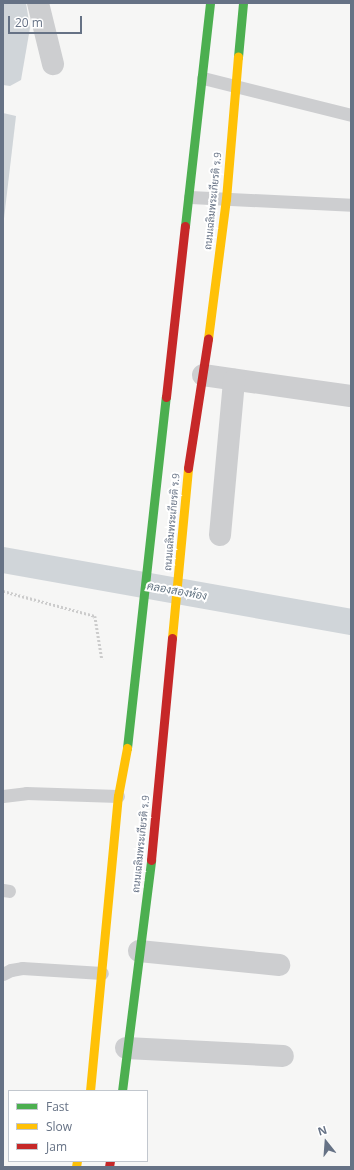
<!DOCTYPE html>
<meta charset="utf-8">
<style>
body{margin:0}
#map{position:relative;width:354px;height:1170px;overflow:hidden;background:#f6f6f5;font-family:"Open Sans",Sarabun,sans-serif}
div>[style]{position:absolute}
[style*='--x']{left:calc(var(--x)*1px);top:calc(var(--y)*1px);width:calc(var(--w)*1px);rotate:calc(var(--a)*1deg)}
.water>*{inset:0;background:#d0d5d9}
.canal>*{height:26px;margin:-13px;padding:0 13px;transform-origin:13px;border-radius:13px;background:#d0d5d9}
.path>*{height:2.5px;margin-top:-1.25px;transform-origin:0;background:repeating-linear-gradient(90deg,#ccc 0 2px,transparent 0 4px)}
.lane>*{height:13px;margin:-6.5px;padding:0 6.5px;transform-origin:6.5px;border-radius:6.5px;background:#cdced0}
.street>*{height:22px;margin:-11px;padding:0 11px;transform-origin:11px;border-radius:11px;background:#cdced0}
.fast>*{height:9px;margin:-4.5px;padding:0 4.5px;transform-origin:4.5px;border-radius:4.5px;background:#4caf50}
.slow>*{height:9px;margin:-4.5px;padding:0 4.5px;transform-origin:4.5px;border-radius:4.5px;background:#ffc107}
.jam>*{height:9px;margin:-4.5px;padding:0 4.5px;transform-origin:4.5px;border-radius:4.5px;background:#c62828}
span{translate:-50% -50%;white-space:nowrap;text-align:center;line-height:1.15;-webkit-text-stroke:4px #fff;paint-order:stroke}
.street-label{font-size:10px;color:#667285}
.water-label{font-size:11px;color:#627381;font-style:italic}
.frame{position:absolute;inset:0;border:4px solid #667285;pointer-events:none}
.legend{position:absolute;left:8px;top:1090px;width:140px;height:72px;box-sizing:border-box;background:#fff;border:1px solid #c2c7ce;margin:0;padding:5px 7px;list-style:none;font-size:12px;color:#667285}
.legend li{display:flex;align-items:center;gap:8px;height:20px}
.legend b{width:20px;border:1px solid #c2c7ce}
.north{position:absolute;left:306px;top:1122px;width:40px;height:40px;-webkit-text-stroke:3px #fff;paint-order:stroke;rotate:343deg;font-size:11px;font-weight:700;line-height:16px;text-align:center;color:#667285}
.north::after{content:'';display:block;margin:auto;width:14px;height:18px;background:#667285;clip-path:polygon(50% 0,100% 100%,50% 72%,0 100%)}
.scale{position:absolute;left:8px;top:16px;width:74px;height:18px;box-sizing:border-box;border:2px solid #667285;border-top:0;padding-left:5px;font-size:12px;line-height:14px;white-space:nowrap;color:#667285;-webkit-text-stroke:3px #fff;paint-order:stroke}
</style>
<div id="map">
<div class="water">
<div style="clip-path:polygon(3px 3px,26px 3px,30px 28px,21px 80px,10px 86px,3px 85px)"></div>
<div style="clip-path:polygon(3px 113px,16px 116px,3px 227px)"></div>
</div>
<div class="canal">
<div style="--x:3;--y:560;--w:353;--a:10.1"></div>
</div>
<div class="path">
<div style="--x:3;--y:591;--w:95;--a:15.2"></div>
<div style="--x:95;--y:616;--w:44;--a:80.8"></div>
</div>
<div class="lane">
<div style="--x:203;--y:78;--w:153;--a:14"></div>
<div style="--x:190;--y:197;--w:161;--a:2.8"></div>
<div style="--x:3;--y:796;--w:23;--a:-7"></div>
<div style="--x:26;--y:793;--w:92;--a:1.9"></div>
<div style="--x:3;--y:890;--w:6;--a:9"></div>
<div style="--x:3;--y:974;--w:9;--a:-27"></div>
<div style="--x:11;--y:970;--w:11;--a:-10"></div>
<div style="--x:22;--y:968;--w:80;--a:3.6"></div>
</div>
<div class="street">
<div style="--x:38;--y:3;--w:63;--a:76.2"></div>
<div style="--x:203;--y:375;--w:149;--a:8.1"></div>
<div style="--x:220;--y:535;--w:156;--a:-84.8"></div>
<div style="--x:139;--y:951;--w:141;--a:5.7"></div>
<div style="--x:126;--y:1048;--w:157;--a:2.9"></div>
</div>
<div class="fast">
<div style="--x:238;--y:57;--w:54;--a:-84.7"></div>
<div style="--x:185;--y:226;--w:224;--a:-83.6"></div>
<div style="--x:127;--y:748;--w:353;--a:-83.7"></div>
<div style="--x:122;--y:1091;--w:233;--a:-82.8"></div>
</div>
<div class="slow">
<div style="--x:208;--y:339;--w:141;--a:-82.7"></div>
<div style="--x:226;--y:199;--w:143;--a:-85.2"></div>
<div style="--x:172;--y:638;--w:171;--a:-84.6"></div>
<div style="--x:90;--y:1091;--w:296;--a:-84.6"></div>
<div style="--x:118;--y:796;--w:49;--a:-79.4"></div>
<div style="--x:76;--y:1167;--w:6;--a:-81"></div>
</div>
<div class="jam">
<div style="--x:166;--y:397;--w:172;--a:-83.7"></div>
<div style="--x:188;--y:468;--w:131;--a:-81.2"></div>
<div style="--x:151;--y:860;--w:223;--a:-84.6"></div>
<div style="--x:109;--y:1167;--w:6;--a:-81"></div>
</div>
<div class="street-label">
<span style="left:213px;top:201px;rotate:-84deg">ถนนเฉลิมพระเกียรติ ร.9</span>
<span style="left:172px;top:522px;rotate:-85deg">ถนนเฉลิมพระเกียรติ ร.9</span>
<span style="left:141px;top:844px;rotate:-84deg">ถนนเฉลิมพระเกียรติ ร.9</span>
</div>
<div class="water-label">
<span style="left:177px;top:591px;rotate:10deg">คลองสองห้อง</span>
</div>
<div class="frame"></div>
<ul class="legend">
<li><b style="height:5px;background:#4caf50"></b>Fast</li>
<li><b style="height:5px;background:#ffc107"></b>Slow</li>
<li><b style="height:5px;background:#c62828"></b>Jam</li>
</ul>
<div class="north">N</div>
<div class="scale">20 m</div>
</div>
